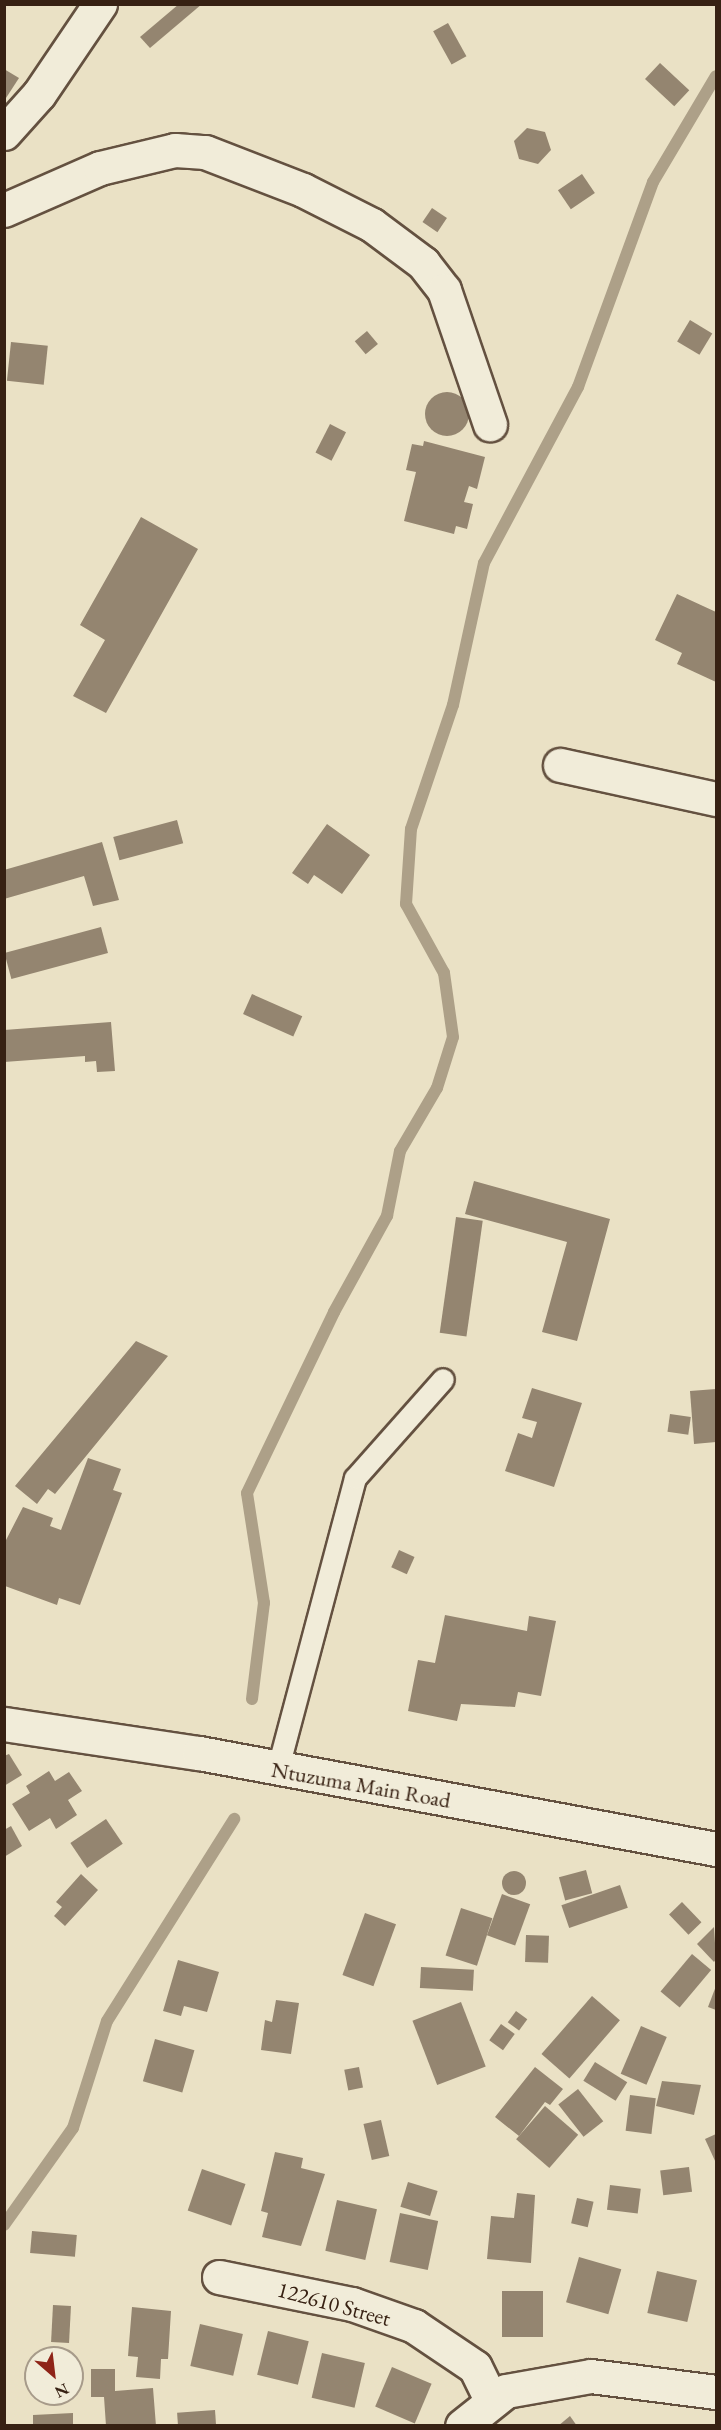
<!DOCTYPE html>
<style>
body{margin:0}
#map{position:relative;width:721px;height:2430px;overflow:hidden;background:#eae1c5;font-family:"EB Garamond",serif}
div>[style]{position:absolute}
[style*='--x']{left:calc(var(--x)*1px);top:calc(var(--y)*1px);width:calc(var(--w)*1px);rotate:calc(var(--a)*1deg)}
.stream>*{height:12px;margin:-6px;padding:0 6px;transform-origin:6px;border-radius:6px;background:#ada088}
.building>*{inset:0;background:#948570;transform-origin:0 0}
.round{border-radius:50%}
.roads{filter:drop-shadow(2px 0 #645140) drop-shadow(-2px 0 #645140) drop-shadow(0 2px #645140) drop-shadow(0 -2px #645140)}
.lane>*{height:21px;margin:-10.5px;padding:0 10.5px;transform-origin:10.5px;border-radius:10.5px;background:#f1ecd9}
.street>*{height:33px;margin:-16.5px;padding:0 16.5px;transform-origin:16.5px;border-radius:16.5px;background:#f1ecd9}
.secondary>*{height:33px;margin:-16.5px;padding:0 16.5px;transform-origin:16.5px;border-radius:16.5px;background:#f1ecd9}
span{translate:-50% -50%;white-space:nowrap;text-align:center;line-height:1.15;-webkit-text-stroke:4.5px #f1ecd9;paint-order:stroke}
.street-label{font-size:22px;color:#372113}
.frame{position:absolute;inset:0;border:6px solid #372113;pointer-events:none}
.north{position:absolute;left:24px;top:2346px;width:60px;height:60px;box-sizing:border-box;background:#f1ecd9;border:2px solid #a79b8a;border-radius:50%;rotate:152deg;font-size:16px;font-weight:700;line-height:24px;text-align:center;color:#372113}
.north::after{content:'';display:block;margin:auto;width:21px;height:27px;background:#8f2418;clip-path:polygon(50% 0,100% 100%,50% 72%,0 100%)}
</style>
<div id="map">
<div class="stream">
<div style="--x:252;--y:1699;--w:97;--a:-82.9"></div>
<div style="--x:264;--y:1603;--w:111;--a:-98.8"></div>
<div style="--x:247;--y:1493;--w:201;--a:-64.3"></div>
<div style="--x:334;--y:1312;--w:110;--a:-61.1"></div>
<div style="--x:387;--y:1216;--w:66;--a:-78.7"></div>
<div style="--x:400;--y:1151;--w:73;--a:-59.6"></div>
<div style="--x:437;--y:1088;--w:53;--a:-72.6"></div>
<div style="--x:453;--y:1037;--w:65;--a:-98"></div>
<div style="--x:444;--y:973;--w:79;--a:-118.8"></div>
<div style="--x:406;--y:904;--w:75;--a:-86.2"></div>
<div style="--x:411;--y:829;--w:131;--a:-71.3"></div>
<div style="--x:453;--y:705;--w:145;--a:-77.7"></div>
<div style="--x:484;--y:563;--w:200;--a:-61.9"></div>
<div style="--x:578;--y:387;--w:218;--a:-69.9"></div>
<div style="--x:653;--y:182;--w:123;--a:-59.3"></div>
<div style="--x:4;--y:2225;--w:119;--a:-54.6"></div>
<div style="--x:73;--y:2128;--w:112;--a:-72.4"></div>
<div style="--x:107;--y:2021;--w:239;--a:-57.8"></div>
</div>
<div class="building">
<div style="clip-path:polygon(179px 4px,202px 4px,150px 48px,140px 37px)"></div>
<div style="left:448px;top:23px;width:38px;height:17px;rotate:61deg"></div>
<div style="left:660px;top:63px;width:40px;height:22px;rotate:43deg"></div>
<div style="clip-path:polygon(4px 69px,19px 78px,6px 98px,4px 98px)"></div>
<div style="clip-path:polygon(527px 128px,545px 132px,551px 150px,538px 164px,519px 159px,514px 141px)"></div>
<div style="left:582px;top:174px;width:23px;height:29px;rotate:56deg"></div>
<div style="left:432px;top:208px;width:18px;height:17px;rotate:34deg"></div>
<div style="left:690px;top:320px;width:26px;height:25px;rotate:31deg"></div>
<div style="left:367px;top:331px;width:17px;height:16px;rotate:50deg"></div>
<div style="left:11px;top:342px;width:37px;height:39px;rotate:6deg"></div>
<div class="round" style="left:425px;top:392px;width:44px;height:44px"></div>
<div style="left:330px;top:424px;width:18px;height:32px;rotate:27deg"></div>
<div style="clip-path:polygon(424px 441px,485px 457px,477px 489px,469px 486px,464px 502px,473px 504px,467px 529px,456px 526px,454px 534px,404px 521px,416px 472px,406px 470px,412px 444px,423px 446px)"></div>
<div style="clip-path:polygon(141px 517px,198px 549px,106px 713px,73px 696px,105px 640px,80px 625px)"></div>
<div style="clip-path:polygon(677px 594px,716px 612px,716px 682px,677px 664px,682px 653px,655px 640px)"></div>
<div style="left:177px;top:820px;width:24px;height:66px;rotate:75deg"></div>
<div style="clip-path:polygon(327px 824px,370px 855px,342px 894px,314px 875px,308px 884px,292px 873px)"></div>
<div style="clip-path:polygon(102px 842px,119px 900px,93px 906px,84px 876px,4px 899px,4px 870px)"></div>
<div style="left:101px;top:927px;width:27px;height:100px;rotate:75deg"></div>
<div style="left:252px;top:994px;width:55px;height:22px;rotate:24deg"></div>
<div style="clip-path:polygon(111px 1022px,115px 1071px,97px 1072px,96px 1061px,85px 1062px,85px 1056px,4px 1062px,4px 1030px)"></div>
<div style="clip-path:polygon(474px 1181px,610px 1219px,577px 1341px,542px 1332px,567px 1242px,465px 1214px)"></div>
<div style="left:456px;top:1217px;width:27px;height:117px;rotate:8deg"></div>
<div style="clip-path:polygon(136px 1341px,168px 1356px,55px 1494px,48px 1489px,37px 1504px,15px 1486px)"></div>
<div style="clip-path:polygon(532px 1388px,582px 1403px,554px 1487px,505px 1471px,518px 1433px,532px 1438px,537px 1422px,522px 1418px)"></div>
<div style="clip-path:polygon(716px 1389px,716px 1442px,694px 1444px,690px 1391px)"></div>
<div style="left:670px;top:1414px;width:21px;height:18px;rotate:8deg"></div>
<div style="clip-path:polygon(88px 1458px,121px 1469px,113px 1490px,122px 1493px,80px 1605px,59px 1598px,57px 1605px,5px 1586px,4px 1544px,23px 1507px,53px 1518px,50px 1526px,61px 1530px)"></div>
<div style="left:399px;top:1550px;width:17px;height:19px;rotate:24deg"></div>
<div style="clip-path:polygon(445px 1615px,527px 1631px,529px 1616px,556px 1621px,541px 1696px,518px 1692px,515px 1707px,461px 1704px,457px 1721px,408px 1711px,418px 1660px,435px 1663px)"></div>
<div style="clip-path:polygon(9px 1754px,22px 1775px,4px 1786px,4px 1756px)"></div>
<div style="clip-path:polygon(49px 1771px,55px 1781px,69px 1772px,82px 1791px,68px 1800px,77px 1815px,56px 1829px,50px 1818px,29px 1831px,12px 1804px,30px 1793px,26px 1786px)"></div>
<div style="left:106px;top:1819px;width:30px;height:43px;rotate:56deg"></div>
<div style="clip-path:polygon(11px 1826px,22px 1846px,4px 1857px,4px 1830px)"></div>
<div style="left:586px;top:1870px;width:24px;height:28px;rotate:75deg"></div>
<div class="round" style="left:502px;top:1871px;width:24px;height:24px"></div>
<div style="clip-path:polygon(81px 1874px,98px 1890px,65px 1926px,54px 1916px,62px 1907px,56px 1902px)"></div>
<div style="left:620px;top:1885px;width:24px;height:62px;rotate:71deg"></div>
<div style="left:502px;top:1894px;width:30px;height:44px;rotate:20deg"></div>
<div style="left:682px;top:1902px;width:28px;height:18px;rotate:46deg"></div>
<div style="left:461px;top:1908px;width:33px;height:50px;rotate:18deg"></div>
<div style="left:365px;top:1913px;width:33px;height:66px;rotate:20deg"></div>
<div style="clip-path:polygon(714px 1927px,716px 1959px,714px 1962px,697px 1944px)"></div>
<div style="left:526px;top:1935px;width:23px;height:27px;rotate:2deg"></div>
<div style="left:692px;top:1954px;width:25px;height:49px;rotate:40deg"></div>
<div style="clip-path:polygon(178px 1960px,219px 1972px,207px 2012px,184px 2006px,181px 2016px,163px 2011px)"></div>
<div style="left:421px;top:1967px;width:53px;height:21px;rotate:3deg"></div>
<div style="clip-path:polygon(716px 1986px,716px 2010px,708px 2007px)"></div>
<div style="left:592px;top:1996px;width:37px;height:77px;rotate:41deg"></div>
<div style="clip-path:polygon(276px 2000px,299px 2003px,291px 2054px,261px 2050px,265px 2020px,272px 2022px)"></div>
<div style="left:461px;top:2002px;width:69px;height:52px;rotate:69deg"></div>
<div style="left:516px;top:2011px;width:14px;height:14px;rotate:36deg"></div>
<div style="left:501px;top:2024px;width:17px;height:20px;rotate:36deg"></div>
<div style="left:641px;top:2026px;width:28px;height:52px;rotate:23deg"></div>
<div style="left:155px;top:2039px;width:41px;height:44px;rotate:16deg"></div>
<div style="left:595px;top:2062px;width:38px;height:22px;rotate:32deg"></div>
<div style="left:359px;top:2067px;width:21px;height:15px;rotate:79deg"></div>
<div style="clip-path:polygon(535px 2067px,563px 2089px,550px 2105px,545px 2102px,519px 2136px,495px 2117px)"></div>
<div style="clip-path:polygon(662px 2081px,701px 2085px,694px 2115px,656px 2106px)"></div>
<div style="left:578px;top:2089px;width:41px;height:25px;rotate:52deg"></div>
<div style="left:630px;top:2095px;width:26px;height:36px;rotate:7deg"></div>
<div style="left:545px;top:2106px;width:44px;height:44px;rotate:41deg"></div>
<div style="left:381px;top:2120px;width:37px;height:18px;rotate:77deg"></div>
<div style="clip-path:polygon(716px 2134px,716px 2163px,705px 2139px)"></div>
<div style="clip-path:polygon(275px 2152px,303px 2158px,301px 2168px,325px 2174px,301px 2246px,262px 2237px,268px 2213px,261px 2211px)"></div>
<div style="left:689px;top:2167px;width:25px;height:29px;rotate:83deg"></div>
<div style="left:202px;top:2169px;width:46px;height:44px;rotate:19deg"></div>
<div style="left:408px;top:2182px;width:31px;height:26px;rotate:17deg"></div>
<div style="left:610px;top:2185px;width:31px;height:25px;rotate:7deg"></div>
<div style="clip-path:polygon(517px 2193px,535px 2195px,531px 2263px,487px 2259px,491px 2216px,514px 2218px)"></div>
<div style="left:577px;top:2198px;width:17px;height:26px;rotate:13deg"></div>
<div style="left:337px;top:2200px;width:41px;height:52px;rotate:13deg"></div>
<div style="left:400px;top:2213px;width:39px;height:50px;rotate:12deg"></div>
<div style="left:32px;top:2231px;width:45px;height:22px;rotate:5deg"></div>
<div style="left:579px;top:2257px;width:44px;height:47px;rotate:16deg"></div>
<div style="left:657px;top:2271px;width:41px;height:43px;rotate:13deg"></div>
<div style="left:502px;top:2291px;width:41px;height:46px"></div>
<div style="left:53px;top:2305px;width:18px;height:37px;rotate:3deg"></div>
<div style="clip-path:polygon(132px 2307px,171px 2311px,168px 2359px,161px 2359px,160px 2379px,136px 2377px,138px 2357px,128px 2356px)"></div>
<div style="left:200px;top:2324px;width:44px;height:43px;rotate:13deg"></div>
<div style="left:268px;top:2331px;width:42px;height:45px;rotate:14deg"></div>
<div style="left:322px;top:2353px;width:44px;height:46px;rotate:13deg"></div>
<div style="left:392px;top:2367px;width:43px;height:43px;rotate:23deg"></div>
<div style="clip-path:polygon(91px 2369px,115px 2369px,115px 2391px,153px 2388px,156px 2426px,106px 2426px,104px 2397px,91px 2397px)"></div>
<div style="left:215px;top:2410px;width:16px;height:38px;rotate:86deg"></div>
<div style="clip-path:polygon(73px 2413px,73px 2426px,33px 2426px,33px 2415px)"></div>
<div style="clip-path:polygon(570px 2416px,577px 2426px,558px 2426px)"></div>
</div>
<div class="roads">
<div class="lane">
<div style="--x:277;--y:1771;--w:303;--a:-75.1"></div>
<div style="--x:355;--y:1478;--w:132;--a:-48.4"></div>
</div>
<div class="street">
<div style="--x:4;--y:133;--w:52;--a:-48.1"></div>
<div style="--x:39;--y:94;--w:109;--a:-55.9"></div>
<div style="--x:4;--y:210;--w:105;--a:-23.6"></div>
<div style="--x:100;--y:168;--w:77;--a:-13.5"></div>
<div style="--x:175;--y:150;--w:30;--a:4"></div>
<div style="--x:205;--y:152;--w:105;--a:21.2"></div>
<div style="--x:303;--y:190;--w:77;--a:26.9"></div>
<div style="--x:372;--y:225;--w:64;--a:36.7"></div>
<div style="--x:423;--y:263;--w:34;--a:52"></div>
<div style="--x:444;--y:290;--w:142;--a:71.1"></div>
<div style="--x:560;--y:765;--w:160;--a:12.3"></div>
<div style="--x:219;--y:2277;--w:136;--a:11.5"></div>
<div style="--x:352;--y:2304;--w:66;--a:19.5"></div>
<div style="--x:414;--y:2326;--w:73;--a:33.9"></div>
<div style="--x:475;--y:2367;--w:34;--a:64"></div>
<div style="--x:462;--y:2426;--w:56;--a:-38.5"></div>
<div style="--x:506;--y:2391;--w:86;--a:-10"></div>
<div style="--x:591;--y:2376;--w:126;--a:7.3"></div>
</div>
<div class="secondary">
<div style="--x:4;--y:1724;--w:197;--a:8.5"></div>
<div style="--x:199;--y:1753;--w:526;--a:10.52"></div>
</div>
</div>
<div class="street-label">
<span style="left:361px;top:1785px;rotate:10deg">Ntuzuma Main Road</span>
<span style="left:334px;top:2304px;rotate:15deg">122610 Street</span>
</div>
<div class="frame"></div>
<div class="north">N</div>
</div>
